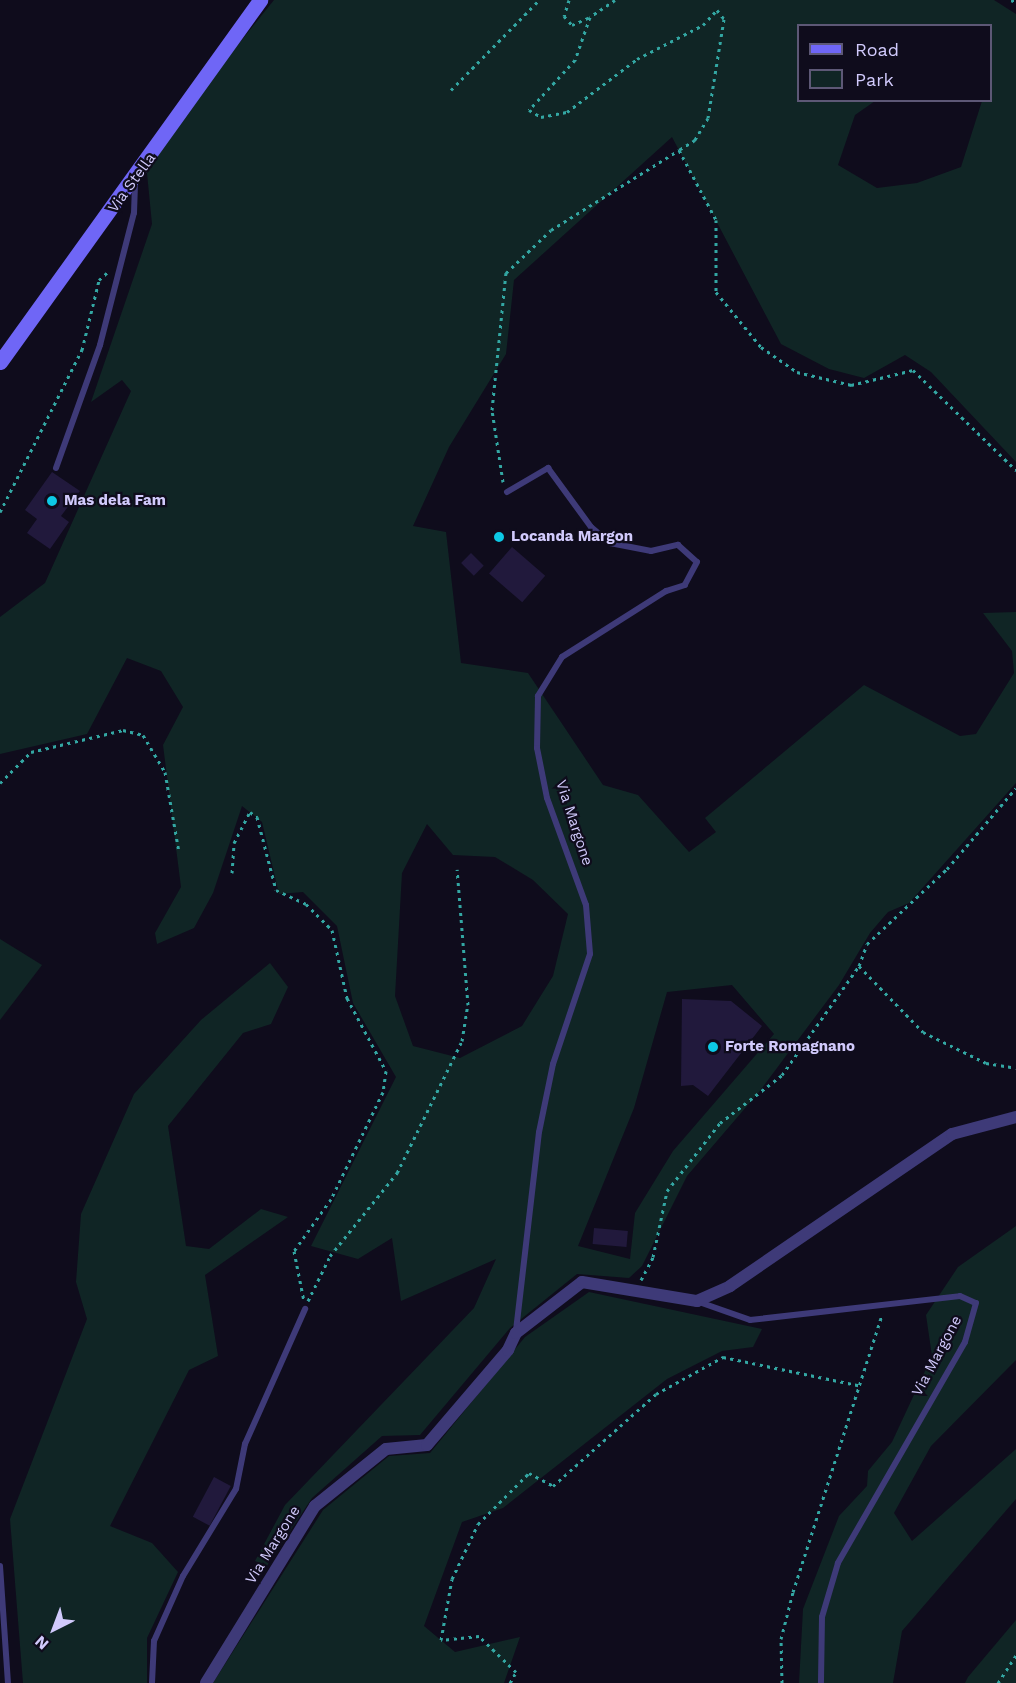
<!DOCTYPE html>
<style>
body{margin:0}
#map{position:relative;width:1016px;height:1683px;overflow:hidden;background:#0f0c1c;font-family:"Work Sans",sans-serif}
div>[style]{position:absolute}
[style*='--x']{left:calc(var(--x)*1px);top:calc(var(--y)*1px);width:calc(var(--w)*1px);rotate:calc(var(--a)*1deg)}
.green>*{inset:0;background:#102525}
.building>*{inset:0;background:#21193c;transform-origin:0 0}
.path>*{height:3px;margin-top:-1.5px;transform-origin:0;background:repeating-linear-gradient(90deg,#33a7a3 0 3px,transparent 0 7.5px)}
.lane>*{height:6px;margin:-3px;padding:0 3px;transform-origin:3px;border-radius:3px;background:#3e3a78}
.street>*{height:12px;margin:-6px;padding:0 6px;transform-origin:6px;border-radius:6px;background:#3e3a78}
.secondary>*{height:15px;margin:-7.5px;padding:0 7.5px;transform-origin:7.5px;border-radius:7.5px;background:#6f66f6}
.dots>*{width:16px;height:16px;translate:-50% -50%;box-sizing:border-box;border:3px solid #0f0c1c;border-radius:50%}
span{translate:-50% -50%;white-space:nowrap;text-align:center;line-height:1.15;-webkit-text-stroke:4.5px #0f0c1c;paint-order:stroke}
.street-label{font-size:15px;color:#d1cafc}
.poi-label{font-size:15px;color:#d1cafc;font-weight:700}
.left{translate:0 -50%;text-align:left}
.legend{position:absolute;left:797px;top:24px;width:195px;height:78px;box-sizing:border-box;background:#0f0c1c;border:2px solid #5d5876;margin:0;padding:8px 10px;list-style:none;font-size:18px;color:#d1cafc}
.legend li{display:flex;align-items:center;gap:12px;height:30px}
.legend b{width:30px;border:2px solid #5d5876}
.north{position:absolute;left:24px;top:1599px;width:60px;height:60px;-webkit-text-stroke:4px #0f0c1c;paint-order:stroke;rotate:222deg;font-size:16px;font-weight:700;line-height:24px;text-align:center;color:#d1cafc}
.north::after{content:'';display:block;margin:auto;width:21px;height:27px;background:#d1cafc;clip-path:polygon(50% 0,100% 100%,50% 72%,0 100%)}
</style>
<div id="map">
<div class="green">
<div style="clip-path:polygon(evenodd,274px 0,994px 0,1016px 14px,1016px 462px,931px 372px,905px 355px,864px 378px,829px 369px,781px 344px,672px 137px,514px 280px,506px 354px,449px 447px,413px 526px,446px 532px,461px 663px,528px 673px,603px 785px,638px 795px,689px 852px,716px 832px,705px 818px,864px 685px,960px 736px,976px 734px,1014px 673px,1012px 651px,983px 613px,1016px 612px,1016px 783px,909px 903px,888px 912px,870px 933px,839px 985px,759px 1092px,687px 1176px,642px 1266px,629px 1278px,577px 1274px,510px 1328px,420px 1435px,382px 1436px,312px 1498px,267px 1566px,255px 1561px,285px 1505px,474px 1308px,496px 1259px,401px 1301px,392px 1238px,358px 1259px,311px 1246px,396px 1077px,353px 1003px,337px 926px,303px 892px,279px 894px,262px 822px,242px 806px,213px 893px,194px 928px,157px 944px,155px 933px,181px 887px,163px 745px,183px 707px,161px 671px,127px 658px,87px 734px,0 754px,0 617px,45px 583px,131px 391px,122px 380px,91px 402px,152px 224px,147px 173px,175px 123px,274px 0,798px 26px,990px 26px,990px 100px,982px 101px,961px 167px,917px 183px,877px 188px,838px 165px,855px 115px,875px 101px,798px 100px,798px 26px,274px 0,427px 824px,453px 855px,495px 857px,533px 880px,568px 914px,553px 976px,522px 1026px,460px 1058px,413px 1046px,395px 996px,402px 873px,427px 824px,274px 0,732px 985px,774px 1034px,673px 1151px,635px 1213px,630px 1259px,578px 1246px,634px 1108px,667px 992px,732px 985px)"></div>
<div style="clip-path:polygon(0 939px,42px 965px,0 1020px)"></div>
<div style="clip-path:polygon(270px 963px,288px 987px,271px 1024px,243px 1033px,168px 1126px,186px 1246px,209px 1249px,261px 1209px,288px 1217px,205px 1275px,218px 1356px,189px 1370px,110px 1526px,152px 1543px,178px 1572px,147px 1638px,147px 1683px,23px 1683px,10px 1519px,87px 1319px,76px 1282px,81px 1214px,134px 1094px,201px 1020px)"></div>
<div style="clip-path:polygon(1016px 1226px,1016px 1360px,931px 1446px,894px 1513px,912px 1541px,1016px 1449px,1016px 1499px,902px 1631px,893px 1683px,799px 1683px,803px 1609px,839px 1516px,867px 1486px,868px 1471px,892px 1442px,932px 1356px,926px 1315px,958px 1267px)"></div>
<div style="clip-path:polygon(589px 1292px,762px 1329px,753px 1347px,722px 1351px,667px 1379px,503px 1508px,462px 1522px,424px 1626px,455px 1652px,520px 1637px,504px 1683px,213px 1683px,323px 1510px,389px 1456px,430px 1453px,525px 1337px)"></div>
<div style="clip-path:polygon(1016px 1620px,1016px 1683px,965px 1683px,968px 1677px)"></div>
</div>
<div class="building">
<div style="clip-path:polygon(52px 472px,80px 491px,61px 516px,69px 522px,50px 549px,27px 533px,37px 519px,25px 510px)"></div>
<div style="left:512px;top:547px;width:44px;height:35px;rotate:41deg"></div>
<div style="left:471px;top:553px;width:18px;height:14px;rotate:45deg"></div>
<div style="clip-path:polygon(682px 999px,731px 1001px,762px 1026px,708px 1096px,693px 1085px,681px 1086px)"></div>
<div style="left:594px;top:1228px;width:34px;height:16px;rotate:5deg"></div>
<div style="left:214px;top:1477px;width:19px;height:45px;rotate:28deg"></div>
</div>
<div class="path">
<div style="--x:569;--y:0;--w:17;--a:107"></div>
<div style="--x:564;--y:16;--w:12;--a:48"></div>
<div style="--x:572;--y:25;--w:20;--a:-24"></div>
<div style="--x:615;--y:0;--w:30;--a:146"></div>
<div style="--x:590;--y:17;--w:46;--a:109.2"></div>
<div style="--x:575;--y:60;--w:68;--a:132.6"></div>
<div style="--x:529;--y:110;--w:14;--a:30"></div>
<div style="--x:541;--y:117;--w:26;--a:-11"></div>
<div style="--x:567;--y:112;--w:88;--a:-37.1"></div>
<div style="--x:637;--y:59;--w:74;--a:-27.3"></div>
<div style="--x:703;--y:25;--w:21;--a:-47"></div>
<div style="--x:717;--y:10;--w:11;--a:52"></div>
<div style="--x:724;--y:19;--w:100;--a:99.2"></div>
<div style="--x:708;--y:118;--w:26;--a:121"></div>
<div style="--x:695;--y:140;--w:19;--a:148"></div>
<div style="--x:679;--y:150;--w:79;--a:62.1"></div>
<div style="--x:716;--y:220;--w:72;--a:90"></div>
<div style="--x:716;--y:292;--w:71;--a:50.7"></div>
<div style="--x:761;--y:347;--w:44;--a:34.8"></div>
<div style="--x:797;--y:372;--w:56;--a:13.5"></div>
<div style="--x:851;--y:385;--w:64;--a:-13.6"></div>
<div style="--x:913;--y:370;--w:144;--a:44.2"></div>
<div style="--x:1011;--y:0;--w:5;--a:22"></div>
<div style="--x:451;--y:90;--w:126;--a:-45.6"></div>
<div style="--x:503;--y:482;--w:73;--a:-98.7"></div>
<div style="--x:492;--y:410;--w:138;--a:-84.2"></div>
<div style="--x:506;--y:273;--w:62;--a:-43.7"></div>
<div style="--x:551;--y:230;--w:151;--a:-32"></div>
<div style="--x:0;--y:512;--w:182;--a:-63.2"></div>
<div style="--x:82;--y:350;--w:72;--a:-76.3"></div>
<div style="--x:99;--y:280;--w:12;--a:-42"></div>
<div style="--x:0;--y:783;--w:44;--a:-45"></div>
<div style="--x:31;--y:752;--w:95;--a:-13.4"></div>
<div style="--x:123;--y:730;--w:21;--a:14"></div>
<div style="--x:143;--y:735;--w:43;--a:59.3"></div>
<div style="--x:165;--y:772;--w:81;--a:80.1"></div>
<div style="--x:232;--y:873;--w:30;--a:-86"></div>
<div style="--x:234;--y:843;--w:35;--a:-63"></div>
<div style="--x:250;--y:812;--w:9;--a:36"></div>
<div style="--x:257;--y:817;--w:75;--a:75.4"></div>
<div style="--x:276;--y:890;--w:33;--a:25"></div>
<div style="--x:306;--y:904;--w:37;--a:45"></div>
<div style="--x:332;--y:930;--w:70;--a:77.6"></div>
<div style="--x:347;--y:998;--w:83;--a:61.9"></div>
<div style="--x:386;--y:1071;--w:21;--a:98"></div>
<div style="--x:383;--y:1092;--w:119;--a:115.9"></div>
<div style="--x:331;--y:1199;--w:64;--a:125.4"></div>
<div style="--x:294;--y:1251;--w:51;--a:78.7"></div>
<div style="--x:859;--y:966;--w:23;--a:-70"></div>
<div style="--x:867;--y:944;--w:110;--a:-43.2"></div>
<div style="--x:947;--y:869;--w:106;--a:-49.6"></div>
<div style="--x:641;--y:1280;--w:26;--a:-62"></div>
<div style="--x:653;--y:1257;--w:67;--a:-78"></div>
<div style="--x:667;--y:1191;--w:86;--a:-52.1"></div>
<div style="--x:720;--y:1123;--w:78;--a:-37.7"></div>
<div style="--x:782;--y:1075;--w:133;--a:-54.8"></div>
<div style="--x:859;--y:966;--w:92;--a:45.9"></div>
<div style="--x:923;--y:1032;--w:70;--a:26.2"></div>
<div style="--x:986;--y:1063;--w:30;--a:9"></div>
<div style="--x:308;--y:1301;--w:50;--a:-63.9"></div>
<div style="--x:330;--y:1256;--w:107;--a:-51.1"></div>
<div style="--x:397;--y:1173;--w:147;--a:-63.8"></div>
<div style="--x:462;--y:1041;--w:36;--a:-81"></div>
<div style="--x:468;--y:1005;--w:136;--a:-94.6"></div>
<div style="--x:510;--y:1683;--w:13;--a:-61"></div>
<div style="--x:516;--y:1672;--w:52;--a:-135.8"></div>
<div style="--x:479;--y:1636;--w:38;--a:174"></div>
<div style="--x:441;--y:1640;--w:62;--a:-79.8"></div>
<div style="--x:452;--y:1579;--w:61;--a:-64.7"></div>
<div style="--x:478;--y:1524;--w:72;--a:-45"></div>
<div style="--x:529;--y:1473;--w:27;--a:28"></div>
<div style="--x:553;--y:1486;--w:138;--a:-41.8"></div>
<div style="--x:656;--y:1394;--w:77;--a:-28.9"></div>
<div style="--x:723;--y:1357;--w:142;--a:11.8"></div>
<div style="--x:782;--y:1683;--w:44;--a:-91.3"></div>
<div style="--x:781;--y:1639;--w:49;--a:-75.7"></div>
<div style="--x:793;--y:1592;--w:292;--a:-72.2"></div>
<div style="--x:998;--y:1683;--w:33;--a:-57"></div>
</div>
<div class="lane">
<div style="--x:56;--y:468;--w:131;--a:-70.3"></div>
<div style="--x:100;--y:345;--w:136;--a:-75.6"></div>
<div style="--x:134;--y:213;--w:33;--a:-88"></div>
<div style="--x:507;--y:492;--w:48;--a:-30.3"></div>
<div style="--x:548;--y:468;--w:73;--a:53.9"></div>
<div style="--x:591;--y:527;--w:25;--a:40"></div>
<div style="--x:610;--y:543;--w:42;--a:11"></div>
<div style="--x:651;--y:551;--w:28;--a:-13"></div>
<div style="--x:678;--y:545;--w:25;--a:42"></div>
<div style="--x:697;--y:562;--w:26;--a:118"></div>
<div style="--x:685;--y:585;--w:20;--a:162"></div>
<div style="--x:666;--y:591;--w:123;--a:147.6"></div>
<div style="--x:562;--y:657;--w:46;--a:121.6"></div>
<div style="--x:538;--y:696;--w:52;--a:91.1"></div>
<div style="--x:537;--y:748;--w:51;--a:78.7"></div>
<div style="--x:547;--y:798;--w:114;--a:70"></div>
<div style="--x:586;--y:905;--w:49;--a:85.3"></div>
<div style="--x:590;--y:954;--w:116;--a:108.6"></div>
<div style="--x:553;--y:1064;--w:69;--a:101.6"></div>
<div style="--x:539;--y:1132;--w:201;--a:96.6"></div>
<div style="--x:699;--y:1302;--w:54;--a:19.4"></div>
<div style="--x:750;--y:1320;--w:211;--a:-6.5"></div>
<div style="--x:960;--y:1296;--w:17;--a:24"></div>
<div style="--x:976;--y:1303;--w:41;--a:105.8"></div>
<div style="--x:965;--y:1342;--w:255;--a:119.9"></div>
<div style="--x:838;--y:1563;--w:56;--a:106.5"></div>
<div style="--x:822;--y:1617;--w:66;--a:90.9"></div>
<div style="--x:0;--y:1566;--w:117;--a:86.1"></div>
<div style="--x:152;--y:1683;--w:42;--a:-87.3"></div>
<div style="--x:154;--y:1641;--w:71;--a:-66"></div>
<div style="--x:183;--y:1576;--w:102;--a:-58.7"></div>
<div style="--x:236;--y:1489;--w:46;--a:-78.7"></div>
<div style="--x:245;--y:1444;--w:148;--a:-66"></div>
</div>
<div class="street">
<div style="--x:206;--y:1683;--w:208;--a:-58.4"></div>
<div style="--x:315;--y:1506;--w:91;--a:-38.8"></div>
<div style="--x:386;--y:1449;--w:41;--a:-5.6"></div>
<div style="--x:427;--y:1445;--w:125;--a:-49.5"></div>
<div style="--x:508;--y:1350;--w:19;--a:-65"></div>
<div style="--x:516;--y:1333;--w:83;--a:-37.7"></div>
<div style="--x:582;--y:1282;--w:117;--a:9.4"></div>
<div style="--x:697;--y:1301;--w:36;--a:-24"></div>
<div style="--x:730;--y:1286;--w:269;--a:-34.4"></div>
<div style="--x:952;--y:1134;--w:66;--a:-14.9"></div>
</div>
<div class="secondary">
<div style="--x:0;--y:362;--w:446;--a:-54.3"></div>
</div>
<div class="dots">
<div style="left:52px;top:501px;background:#0dc9e5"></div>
<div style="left:499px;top:537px;background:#0dc9e5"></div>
<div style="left:713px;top:1047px;background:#0dc9e5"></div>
</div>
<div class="street-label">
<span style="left:132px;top:183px;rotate:-54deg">Via Stella</span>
<span style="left:574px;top:823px;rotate:72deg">Via Margone</span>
<span style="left:937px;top:1356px;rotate:-62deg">Via Margone</span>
<span style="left:273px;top:1545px;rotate:-58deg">Via Margone</span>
</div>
<div class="poi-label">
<span class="left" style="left:64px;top:501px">Mas dela Fam</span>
<span class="left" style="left:511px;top:537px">Locanda Margon</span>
<span class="left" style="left:725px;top:1047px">Forte Romagnano</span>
</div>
<ul class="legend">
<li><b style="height:8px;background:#6f66f6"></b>Road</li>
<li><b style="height:16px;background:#102525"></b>Park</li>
</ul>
<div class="north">N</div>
</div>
